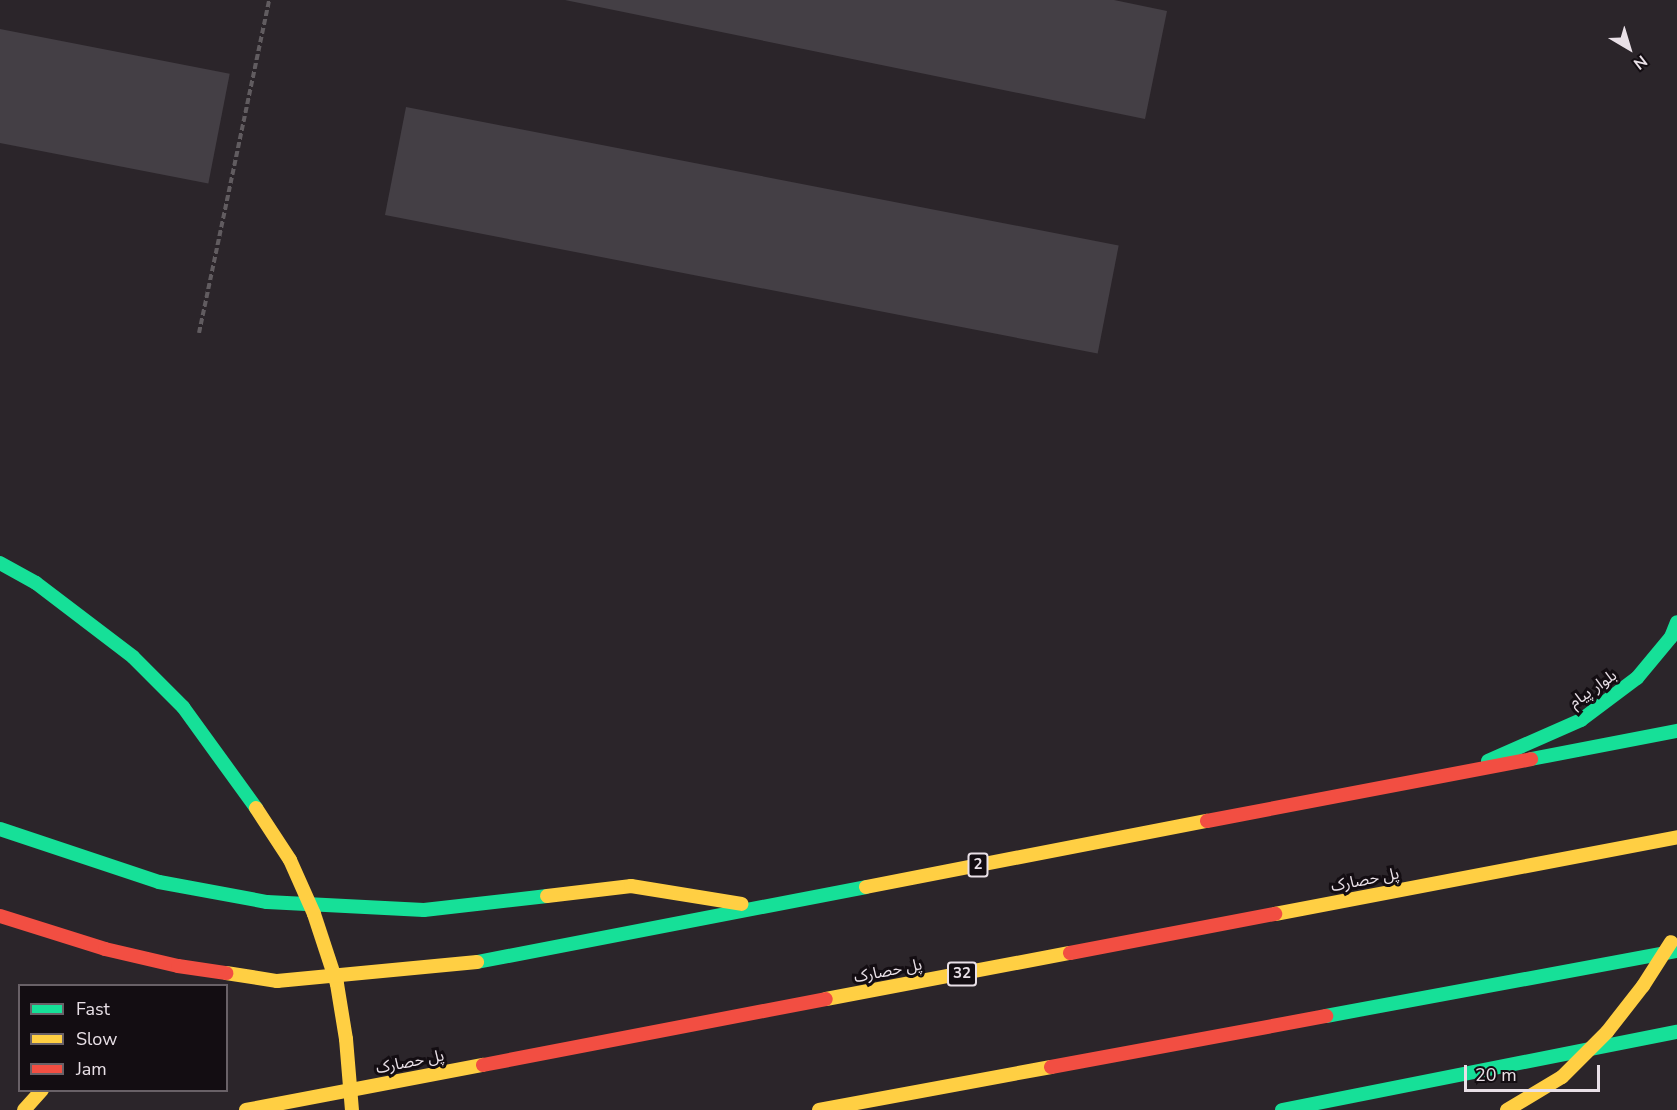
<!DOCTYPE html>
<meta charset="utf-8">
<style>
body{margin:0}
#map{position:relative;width:1677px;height:1110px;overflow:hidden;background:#2b252a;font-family:"Nunito Sans","Noto Sans Arabic",sans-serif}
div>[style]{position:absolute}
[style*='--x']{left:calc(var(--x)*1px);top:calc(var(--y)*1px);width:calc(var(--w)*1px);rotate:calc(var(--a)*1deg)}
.building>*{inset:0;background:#443f45;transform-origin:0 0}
.path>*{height:4px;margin-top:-2px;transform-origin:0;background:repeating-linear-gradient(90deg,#615c60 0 6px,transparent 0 9px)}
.fast>*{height:14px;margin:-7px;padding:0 7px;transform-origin:7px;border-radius:7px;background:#16e098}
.slow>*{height:14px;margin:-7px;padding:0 7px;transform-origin:7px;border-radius:7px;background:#ffcf43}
.jam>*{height:14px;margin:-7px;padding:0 7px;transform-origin:7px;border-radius:7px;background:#f24e42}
span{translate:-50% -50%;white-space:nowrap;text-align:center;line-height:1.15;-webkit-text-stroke:6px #130d12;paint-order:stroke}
.shield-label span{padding:2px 4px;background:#130d12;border:2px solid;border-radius:4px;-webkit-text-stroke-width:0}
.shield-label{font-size:15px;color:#e9e0e7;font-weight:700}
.street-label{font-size:16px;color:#e9e0e7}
.legend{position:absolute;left:18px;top:984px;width:210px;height:108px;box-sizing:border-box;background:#130d12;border:2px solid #696167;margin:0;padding:8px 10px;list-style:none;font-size:18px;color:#e9e0e7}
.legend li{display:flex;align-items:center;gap:12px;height:30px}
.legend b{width:30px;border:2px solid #696167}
.north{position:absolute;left:1599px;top:18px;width:60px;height:60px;-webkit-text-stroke:4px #130d12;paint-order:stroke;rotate:142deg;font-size:16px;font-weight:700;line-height:24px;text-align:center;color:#e9e0e7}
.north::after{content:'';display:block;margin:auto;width:21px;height:27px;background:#e9e0e7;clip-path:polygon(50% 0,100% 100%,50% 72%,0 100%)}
.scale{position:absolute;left:1464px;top:1065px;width:136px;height:27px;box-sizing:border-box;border:3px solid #e9e0e7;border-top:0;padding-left:8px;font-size:18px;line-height:21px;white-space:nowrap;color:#e9e0e7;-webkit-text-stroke:4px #130d12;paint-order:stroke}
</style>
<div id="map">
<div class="building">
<div style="clip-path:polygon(565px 0,1114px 0,1167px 11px,1145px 119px)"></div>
<div style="left:0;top:29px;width:234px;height:112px;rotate:11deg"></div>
<div style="left:406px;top:107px;width:726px;height:110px;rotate:11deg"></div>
</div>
<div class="path">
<div style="--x:199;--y:333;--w:340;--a:-78.1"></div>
</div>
<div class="fast">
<div style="--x:0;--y:563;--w:41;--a:29.1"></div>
<div style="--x:36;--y:583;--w:122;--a:37.3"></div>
<div style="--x:133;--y:657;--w:71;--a:45"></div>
<div style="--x:183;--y:707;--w:125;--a:54.1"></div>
<div style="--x:1531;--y:759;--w:149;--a:-10.9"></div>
<div style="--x:1488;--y:761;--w:102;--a:-23.8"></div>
<div style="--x:1581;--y:720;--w:70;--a:-36.9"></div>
<div style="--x:1637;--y:678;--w:53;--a:-50.3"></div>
<div style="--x:1671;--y:637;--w:16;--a:-68"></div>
<div style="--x:0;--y:829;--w:168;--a:18.4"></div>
<div style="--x:159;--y:882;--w:110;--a:10.5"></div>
<div style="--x:267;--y:902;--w:157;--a:2.9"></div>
<div style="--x:424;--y:910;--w:124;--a:-6.5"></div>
<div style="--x:477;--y:962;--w:396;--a:-10.9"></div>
<div style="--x:1326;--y:1016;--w:357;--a:-10.5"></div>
<div style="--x:1282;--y:1110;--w:403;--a:-11.2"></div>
</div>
<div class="slow">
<div style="--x:256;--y:808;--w:62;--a:56.8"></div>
<div style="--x:290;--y:860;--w:59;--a:66"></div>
<div style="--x:314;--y:914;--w:74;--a:71.8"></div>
<div style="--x:337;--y:984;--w:56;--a:80.7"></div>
<div style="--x:346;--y:1039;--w:71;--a:85.2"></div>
<div style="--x:866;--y:887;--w:347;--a:-11"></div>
<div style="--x:547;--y:896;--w:85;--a:-6.8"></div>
<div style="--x:631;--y:886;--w:112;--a:9.2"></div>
<div style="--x:1275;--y:914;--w:409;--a:-10.8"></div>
<div style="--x:226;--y:973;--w:52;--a:8.9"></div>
<div style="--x:277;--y:981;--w:201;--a:-5.4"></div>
<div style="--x:826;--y:999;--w:248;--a:-10.7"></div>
<div style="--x:24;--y:1110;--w:27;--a:-48"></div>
<div style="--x:246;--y:1110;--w:241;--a:-10.8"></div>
<div style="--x:819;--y:1110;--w:236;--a:-10.5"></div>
<div style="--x:1507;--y:1110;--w:64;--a:-31"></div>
<div style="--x:1562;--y:1077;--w:64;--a:-45"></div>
<div style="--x:1607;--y:1032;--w:58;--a:-52"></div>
<div style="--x:1643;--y:986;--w:52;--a:-57.5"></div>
</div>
<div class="jam">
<div style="--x:1207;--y:821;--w:330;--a:-10.8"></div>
<div style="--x:0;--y:916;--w:110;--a:17.4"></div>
<div style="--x:105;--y:949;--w:75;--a:13.1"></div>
<div style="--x:178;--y:966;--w:49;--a:8.3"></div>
<div style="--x:1070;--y:953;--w:209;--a:-10.8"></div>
<div style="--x:483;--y:1065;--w:349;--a:-10.9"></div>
<div style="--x:1051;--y:1067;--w:280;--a:-10.5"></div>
</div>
<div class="shield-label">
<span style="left:978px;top:865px">2</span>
<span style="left:962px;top:974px">32</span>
</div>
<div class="street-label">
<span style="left:1593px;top:689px;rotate:-35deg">بلوار پیام</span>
<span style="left:1365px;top:880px;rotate:-11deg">پل حصارک</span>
<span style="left:888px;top:971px;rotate:-11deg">پل حصارک</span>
<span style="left:410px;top:1062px;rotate:-11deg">پل حصارک</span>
</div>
<ul class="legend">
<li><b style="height:8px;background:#16e098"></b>Fast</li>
<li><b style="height:8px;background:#ffcf43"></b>Slow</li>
<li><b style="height:8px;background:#f24e42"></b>Jam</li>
</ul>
<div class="north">N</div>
<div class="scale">20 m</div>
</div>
